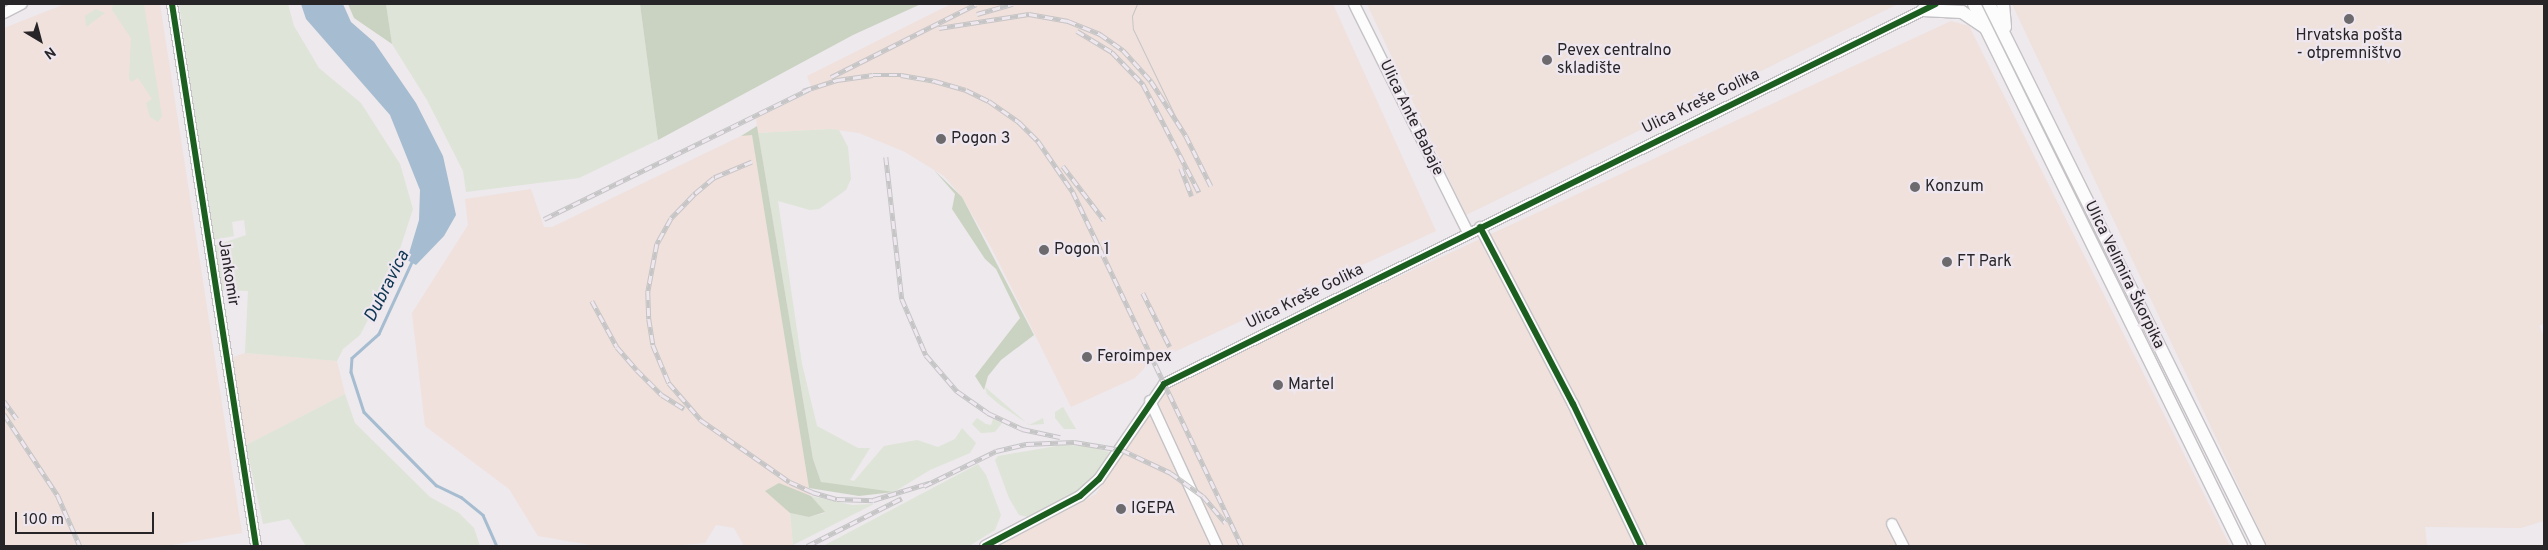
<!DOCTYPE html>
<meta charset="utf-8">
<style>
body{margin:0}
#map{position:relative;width:2548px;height:550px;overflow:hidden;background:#ede9ed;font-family:Overpass,sans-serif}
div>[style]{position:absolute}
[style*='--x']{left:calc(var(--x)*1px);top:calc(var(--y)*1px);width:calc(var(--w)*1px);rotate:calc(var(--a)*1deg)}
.commercial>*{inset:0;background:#efe1dc}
.industrial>*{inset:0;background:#f0e1dd}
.green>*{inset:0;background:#dee4d7}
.forest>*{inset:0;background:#cad3c2}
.water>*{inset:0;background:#a6bcd0}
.stream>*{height:2.5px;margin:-1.25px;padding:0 1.25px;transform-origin:1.25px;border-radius:1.25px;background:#a6bcd0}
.roads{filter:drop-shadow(1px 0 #c5c2c5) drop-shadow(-1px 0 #c5c2c5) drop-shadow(0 1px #c5c2c5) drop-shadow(0 -1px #c5c2c5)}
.minor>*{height:10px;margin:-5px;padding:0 5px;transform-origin:5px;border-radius:5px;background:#fcfcfc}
.major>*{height:12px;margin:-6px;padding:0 6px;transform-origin:6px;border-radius:6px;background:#fcfcfc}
.tram>*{height:1px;margin:-0.5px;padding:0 0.5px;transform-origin:0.5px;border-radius:0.5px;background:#c6c5c6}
.rail>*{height:4.5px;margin-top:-2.25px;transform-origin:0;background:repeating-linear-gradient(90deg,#eee7ef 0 8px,#c6c5c6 0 16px);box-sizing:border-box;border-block:1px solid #c6c5c6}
.cycleway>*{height:6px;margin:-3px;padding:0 3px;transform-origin:3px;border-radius:3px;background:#1b5e20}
.dots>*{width:14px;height:14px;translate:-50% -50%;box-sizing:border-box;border:2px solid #eee7ef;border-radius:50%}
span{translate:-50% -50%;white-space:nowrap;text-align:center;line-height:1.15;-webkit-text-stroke:4.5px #eee7ef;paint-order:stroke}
.poi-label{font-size:16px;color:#282528}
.left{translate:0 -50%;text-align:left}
.street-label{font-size:16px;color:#282528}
.water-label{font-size:18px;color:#0b3551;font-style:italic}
.frame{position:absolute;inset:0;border:5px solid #282528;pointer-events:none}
.north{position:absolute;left:15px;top:15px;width:50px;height:50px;-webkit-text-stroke:4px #eee7ef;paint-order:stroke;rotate:143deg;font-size:14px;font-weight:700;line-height:20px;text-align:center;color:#282528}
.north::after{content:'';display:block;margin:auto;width:18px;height:22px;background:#282528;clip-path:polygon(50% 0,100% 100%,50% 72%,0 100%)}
.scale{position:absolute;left:15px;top:512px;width:139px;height:22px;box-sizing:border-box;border:2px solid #282528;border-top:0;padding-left:6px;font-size:15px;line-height:18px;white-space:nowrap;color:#282528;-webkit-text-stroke:4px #eee7ef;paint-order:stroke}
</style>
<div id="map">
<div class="commercial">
<div style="clip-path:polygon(1367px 4px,1898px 4px,1466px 215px)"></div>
<div style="clip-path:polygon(2012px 4px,2544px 4px,2544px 323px,2539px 326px,2544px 336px,2544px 521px,2521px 528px,2425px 527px,2427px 546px,2267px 546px)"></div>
<div style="clip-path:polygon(245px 353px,337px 361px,345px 394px,246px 445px,231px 358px)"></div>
</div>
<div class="industrial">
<div style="clip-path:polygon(65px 4px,160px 4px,242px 533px,166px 546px,4px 546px,4px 28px)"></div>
<div style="clip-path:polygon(951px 4px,1333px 4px,1436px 231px,1148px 364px,1135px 378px,1071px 407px,992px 249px,962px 197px,944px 176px,905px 152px,859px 133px,830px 129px,758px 133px,756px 118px,813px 91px,807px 76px)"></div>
<div style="clip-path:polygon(1951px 21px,1969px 26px,2230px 546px,998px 546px,1096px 494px,1169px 383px)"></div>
<div style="clip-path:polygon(752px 134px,811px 499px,789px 505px,793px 546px,744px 546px,734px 528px,716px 525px,705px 543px,670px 546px,596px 546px,538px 536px,509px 489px,425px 426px,412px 313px,468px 225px,465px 199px,531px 189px,544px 227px,552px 227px,741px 136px)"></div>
</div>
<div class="green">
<div style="clip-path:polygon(113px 4px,144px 4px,162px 116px,158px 122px,150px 117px,146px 103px,152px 99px,138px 78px,131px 82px,129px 78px,131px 38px,112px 10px)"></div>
<div style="clip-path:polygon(179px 4px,288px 4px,294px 26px,319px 68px,361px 103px,400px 164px,413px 209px,391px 276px,360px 335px,343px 349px,337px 361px,245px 353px,248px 291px,220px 290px,214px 246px,246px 235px,244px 220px,232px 222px,234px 236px,213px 240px)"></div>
<div style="clip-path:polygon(386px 4px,640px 4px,658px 140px,579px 178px,466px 192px,463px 171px,427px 100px,392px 44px)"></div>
<div style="clip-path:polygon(96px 9px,105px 13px,86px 27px,85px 16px)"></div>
<div style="clip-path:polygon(831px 129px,839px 130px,848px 147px,851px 179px,846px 190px,819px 209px,810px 210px,778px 201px,802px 364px,817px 426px,858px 448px,870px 448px,850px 480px,854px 481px,884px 446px,917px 440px,938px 447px,955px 439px,962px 428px,976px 443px,970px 453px,930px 470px,894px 492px,829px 485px,821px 482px,813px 459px,758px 133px)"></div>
<div style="clip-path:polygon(985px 387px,1029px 425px,1043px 418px,1044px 424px,1030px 425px,1000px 405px,987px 394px)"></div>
<div style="clip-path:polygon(345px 394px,355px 423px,430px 497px,459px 513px,474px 528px,480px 546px,306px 546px,289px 519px,263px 524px,246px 445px)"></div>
<div style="clip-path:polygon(1063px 407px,1076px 429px,1064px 429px,1055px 418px,1055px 412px)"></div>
<div style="clip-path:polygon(977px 418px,986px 424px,991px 425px,993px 419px,1002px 423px,995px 432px,981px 433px,972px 424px)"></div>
<div style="clip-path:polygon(1062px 445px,1089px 446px,1109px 452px,1098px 475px,1080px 490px,1028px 517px,1019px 515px,1009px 498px,995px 460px,998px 456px)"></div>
<div style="clip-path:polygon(978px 464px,986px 475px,1001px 515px,995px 530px,969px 546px,823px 546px)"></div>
<div style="clip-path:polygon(811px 496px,852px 505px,874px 504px,793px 545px,790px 513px,809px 517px,825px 513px)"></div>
</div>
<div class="forest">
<div style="clip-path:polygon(348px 4px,386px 4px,392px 44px,354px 18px)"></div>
<div style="clip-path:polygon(640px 4px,921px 4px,853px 35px,658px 140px)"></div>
<div style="clip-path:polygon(757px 126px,813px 459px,821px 482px,894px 492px,859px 496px,809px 488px,752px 135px,741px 136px)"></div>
<div style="clip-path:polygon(934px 170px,962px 197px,1034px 335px,1001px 360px,988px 376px,984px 390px,975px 376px,1020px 318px,996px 269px,985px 259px,952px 209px,955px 194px)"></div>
<div style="clip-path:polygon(779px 483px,811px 496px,825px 512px,809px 517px,790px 513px,765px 491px)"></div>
</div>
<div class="water">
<div style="clip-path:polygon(301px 4px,343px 4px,351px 22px,374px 42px,416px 103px,443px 156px,456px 215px,444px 236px,416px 265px,407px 260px,419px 220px,420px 190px,390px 115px,306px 19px)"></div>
</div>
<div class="stream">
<div style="--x:413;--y:260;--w:81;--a:114.7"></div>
<div style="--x:379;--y:334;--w:36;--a:138"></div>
<div style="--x:352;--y:358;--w:14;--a:94"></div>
<div style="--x:351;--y:372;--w:42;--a:72"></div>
<div style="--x:364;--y:412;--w:103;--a:45.4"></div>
<div style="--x:436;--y:485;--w:28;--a:26"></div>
<div style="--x:461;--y:497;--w:28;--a:39"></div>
<div style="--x:483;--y:515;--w:34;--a:66"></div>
</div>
<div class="roads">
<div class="minor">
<div style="--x:172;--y:4;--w:548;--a:81.19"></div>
<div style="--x:1354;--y:4;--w:256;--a:63.5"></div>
<div style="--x:4;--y:13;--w:20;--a:-27"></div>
<div style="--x:1480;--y:227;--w:200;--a:62.3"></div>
<div style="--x:1573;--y:404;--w:157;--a:64.4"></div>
<div style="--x:1150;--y:401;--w:160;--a:65.2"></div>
<div style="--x:1892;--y:524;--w:25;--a:63"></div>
<div style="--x:985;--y:546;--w:107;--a:-27.8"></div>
<div style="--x:1080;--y:496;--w:25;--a:-42"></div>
<div style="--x:1099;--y:479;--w:115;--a:-55.6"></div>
<div style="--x:1164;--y:384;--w:860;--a:-26.21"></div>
</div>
<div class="major">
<div style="--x:1974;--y:4;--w:604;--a:63.77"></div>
<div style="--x:1989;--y:4;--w:606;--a:63.52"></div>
<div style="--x:2003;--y:4;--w:23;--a:85"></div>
<div style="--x:1923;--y:10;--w:39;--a:3"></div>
<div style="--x:1962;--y:12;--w:27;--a:34"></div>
</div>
</div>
<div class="tram">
<div style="--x:1137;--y:4;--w:13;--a:113"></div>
<div style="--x:1132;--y:16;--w:13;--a:86"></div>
<div style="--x:1133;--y:29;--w:106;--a:64.2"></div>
</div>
<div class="rail">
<div style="--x:977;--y:14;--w:37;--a:-16"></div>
<div style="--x:939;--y:28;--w:91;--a:-8.8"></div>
<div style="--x:1029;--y:14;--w:40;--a:10"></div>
<div style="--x:1068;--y:21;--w:35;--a:22"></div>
<div style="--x:1100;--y:34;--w:28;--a:35"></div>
<div style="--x:1123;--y:50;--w:42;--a:47.9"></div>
<div style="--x:1151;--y:81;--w:65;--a:57.5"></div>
<div style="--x:1186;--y:136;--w:56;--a:63.4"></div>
<div style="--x:1077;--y:31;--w:41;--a:31"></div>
<div style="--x:1112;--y:52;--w:45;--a:45.9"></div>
<div style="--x:1143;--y:84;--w:122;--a:62.6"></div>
<div style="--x:831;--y:77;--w:162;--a:-26.7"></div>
<div style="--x:803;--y:91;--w:36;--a:-18"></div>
<div style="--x:837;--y:80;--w:36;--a:-8"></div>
<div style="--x:873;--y:75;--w:28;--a:0"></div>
<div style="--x:901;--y:75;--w:35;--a:10"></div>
<div style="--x:935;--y:81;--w:32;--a:16"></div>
<div style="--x:966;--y:90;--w:25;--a:26"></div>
<div style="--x:989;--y:101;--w:37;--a:35"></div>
<div style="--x:1019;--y:122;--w:27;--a:45"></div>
<div style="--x:1038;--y:141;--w:62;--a:55.5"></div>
<div style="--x:1073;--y:192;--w:392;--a:64.5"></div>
<div style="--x:886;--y:157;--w:143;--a:83.6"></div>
<div style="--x:902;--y:299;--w:61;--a:66.8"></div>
<div style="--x:926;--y:355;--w:48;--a:49.3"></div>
<div style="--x:957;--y:391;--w:38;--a:35"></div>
<div style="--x:988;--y:413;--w:38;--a:25"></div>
<div style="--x:1022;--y:429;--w:39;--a:12"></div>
<div style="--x:752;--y:162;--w:41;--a:157.2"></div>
<div style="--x:714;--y:178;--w:26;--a:140"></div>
<div style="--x:694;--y:195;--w:33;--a:134"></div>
<div style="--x:671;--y:219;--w:29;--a:119"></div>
<div style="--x:657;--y:244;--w:49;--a:100.6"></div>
<div style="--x:648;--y:292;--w:27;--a:88"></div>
<div style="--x:649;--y:319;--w:26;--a:81"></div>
<div style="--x:653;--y:345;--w:41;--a:67.2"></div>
<div style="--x:669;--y:383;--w:49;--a:49.1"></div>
<div style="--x:701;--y:420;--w:108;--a:34.9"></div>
<div style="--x:790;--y:482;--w:24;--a:24"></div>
<div style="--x:812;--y:492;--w:26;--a:16"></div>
<div style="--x:837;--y:499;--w:36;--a:2"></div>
<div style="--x:873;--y:500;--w:59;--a:-16.9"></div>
<div style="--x:1063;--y:166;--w:68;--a:52.8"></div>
<div style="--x:1181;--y:168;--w:30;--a:69"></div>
<div style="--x:544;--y:219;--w:295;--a:-26.1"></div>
<div style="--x:1143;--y:293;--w:60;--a:63.4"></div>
<div style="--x:592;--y:301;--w:52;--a:61.5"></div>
<div style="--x:617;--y:347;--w:30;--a:49"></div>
<div style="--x:637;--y:370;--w:35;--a:45"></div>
<div style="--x:662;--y:395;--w:26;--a:32"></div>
<div style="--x:4;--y:401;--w:22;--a:54"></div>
<div style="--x:4;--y:414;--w:98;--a:56.6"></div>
<div style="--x:58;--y:496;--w:55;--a:66.3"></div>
<div style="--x:924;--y:486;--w:80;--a:-25.9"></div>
<div style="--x:996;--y:451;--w:31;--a:-13"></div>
<div style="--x:1026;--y:444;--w:48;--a:-2.4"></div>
<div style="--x:1074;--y:442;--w:49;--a:9.5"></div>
<div style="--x:1122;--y:450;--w:54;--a:25.1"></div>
<div style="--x:1171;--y:473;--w:39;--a:36"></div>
<div style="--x:1203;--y:496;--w:35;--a:50"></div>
<div style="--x:807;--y:546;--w:106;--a:-26.8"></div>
</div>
<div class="cycleway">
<div style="--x:172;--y:4;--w:548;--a:81.19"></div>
<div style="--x:1480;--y:227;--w:200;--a:62.3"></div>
<div style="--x:1573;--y:404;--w:157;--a:64.4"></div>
<div style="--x:985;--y:546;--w:107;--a:-27.8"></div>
<div style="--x:1080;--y:496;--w:25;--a:-42"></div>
<div style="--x:1099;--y:479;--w:115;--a:-55.6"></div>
<div style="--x:1164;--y:384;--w:860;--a:-26.21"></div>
</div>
<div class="dots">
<div style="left:2349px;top:19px;background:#6d6a6d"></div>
<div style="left:1547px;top:60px;background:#6d6a6d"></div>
<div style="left:941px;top:139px;background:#6d6a6d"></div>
<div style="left:1915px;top:187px;background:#6d6a6d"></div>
<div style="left:1044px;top:250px;background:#6d6a6d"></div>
<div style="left:1947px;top:262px;background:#6d6a6d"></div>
<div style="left:1087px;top:357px;background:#6d6a6d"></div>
<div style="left:1278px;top:385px;background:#6d6a6d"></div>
<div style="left:1121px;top:509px;background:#6d6a6d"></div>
</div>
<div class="poi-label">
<span style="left:2349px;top:45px">Hrvatska pošta<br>- otpremništvo</span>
<span class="left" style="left:1557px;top:60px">Pevex centralno<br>skladište</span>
<span class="left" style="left:951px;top:139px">Pogon 3</span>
<span class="left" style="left:1925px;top:187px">Konzum</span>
<span class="left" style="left:1054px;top:250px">Pogon 1</span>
<span class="left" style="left:1957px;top:262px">FT Park</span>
<span class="left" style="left:1097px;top:357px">Feroimpex</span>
<span class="left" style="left:1288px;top:385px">Martel</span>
<span class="left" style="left:1131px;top:509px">IGEPA</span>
</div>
<div class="street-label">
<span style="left:1701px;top:102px;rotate:-26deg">Ulica Kreše Golika</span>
<span style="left:1411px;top:118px;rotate:64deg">Ulica Ante Babaje</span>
<span style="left:228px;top:273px;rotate:81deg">Jankomir</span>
<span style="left:2124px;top:275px;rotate:64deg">Ulica Velimira Škorpika</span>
<span style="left:1305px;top:297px;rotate:-26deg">Ulica Kreše Golika</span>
</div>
<div class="water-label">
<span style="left:388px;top:287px;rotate:-63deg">Dubravica</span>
</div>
<div class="frame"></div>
<div class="north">N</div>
<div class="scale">100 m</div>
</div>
